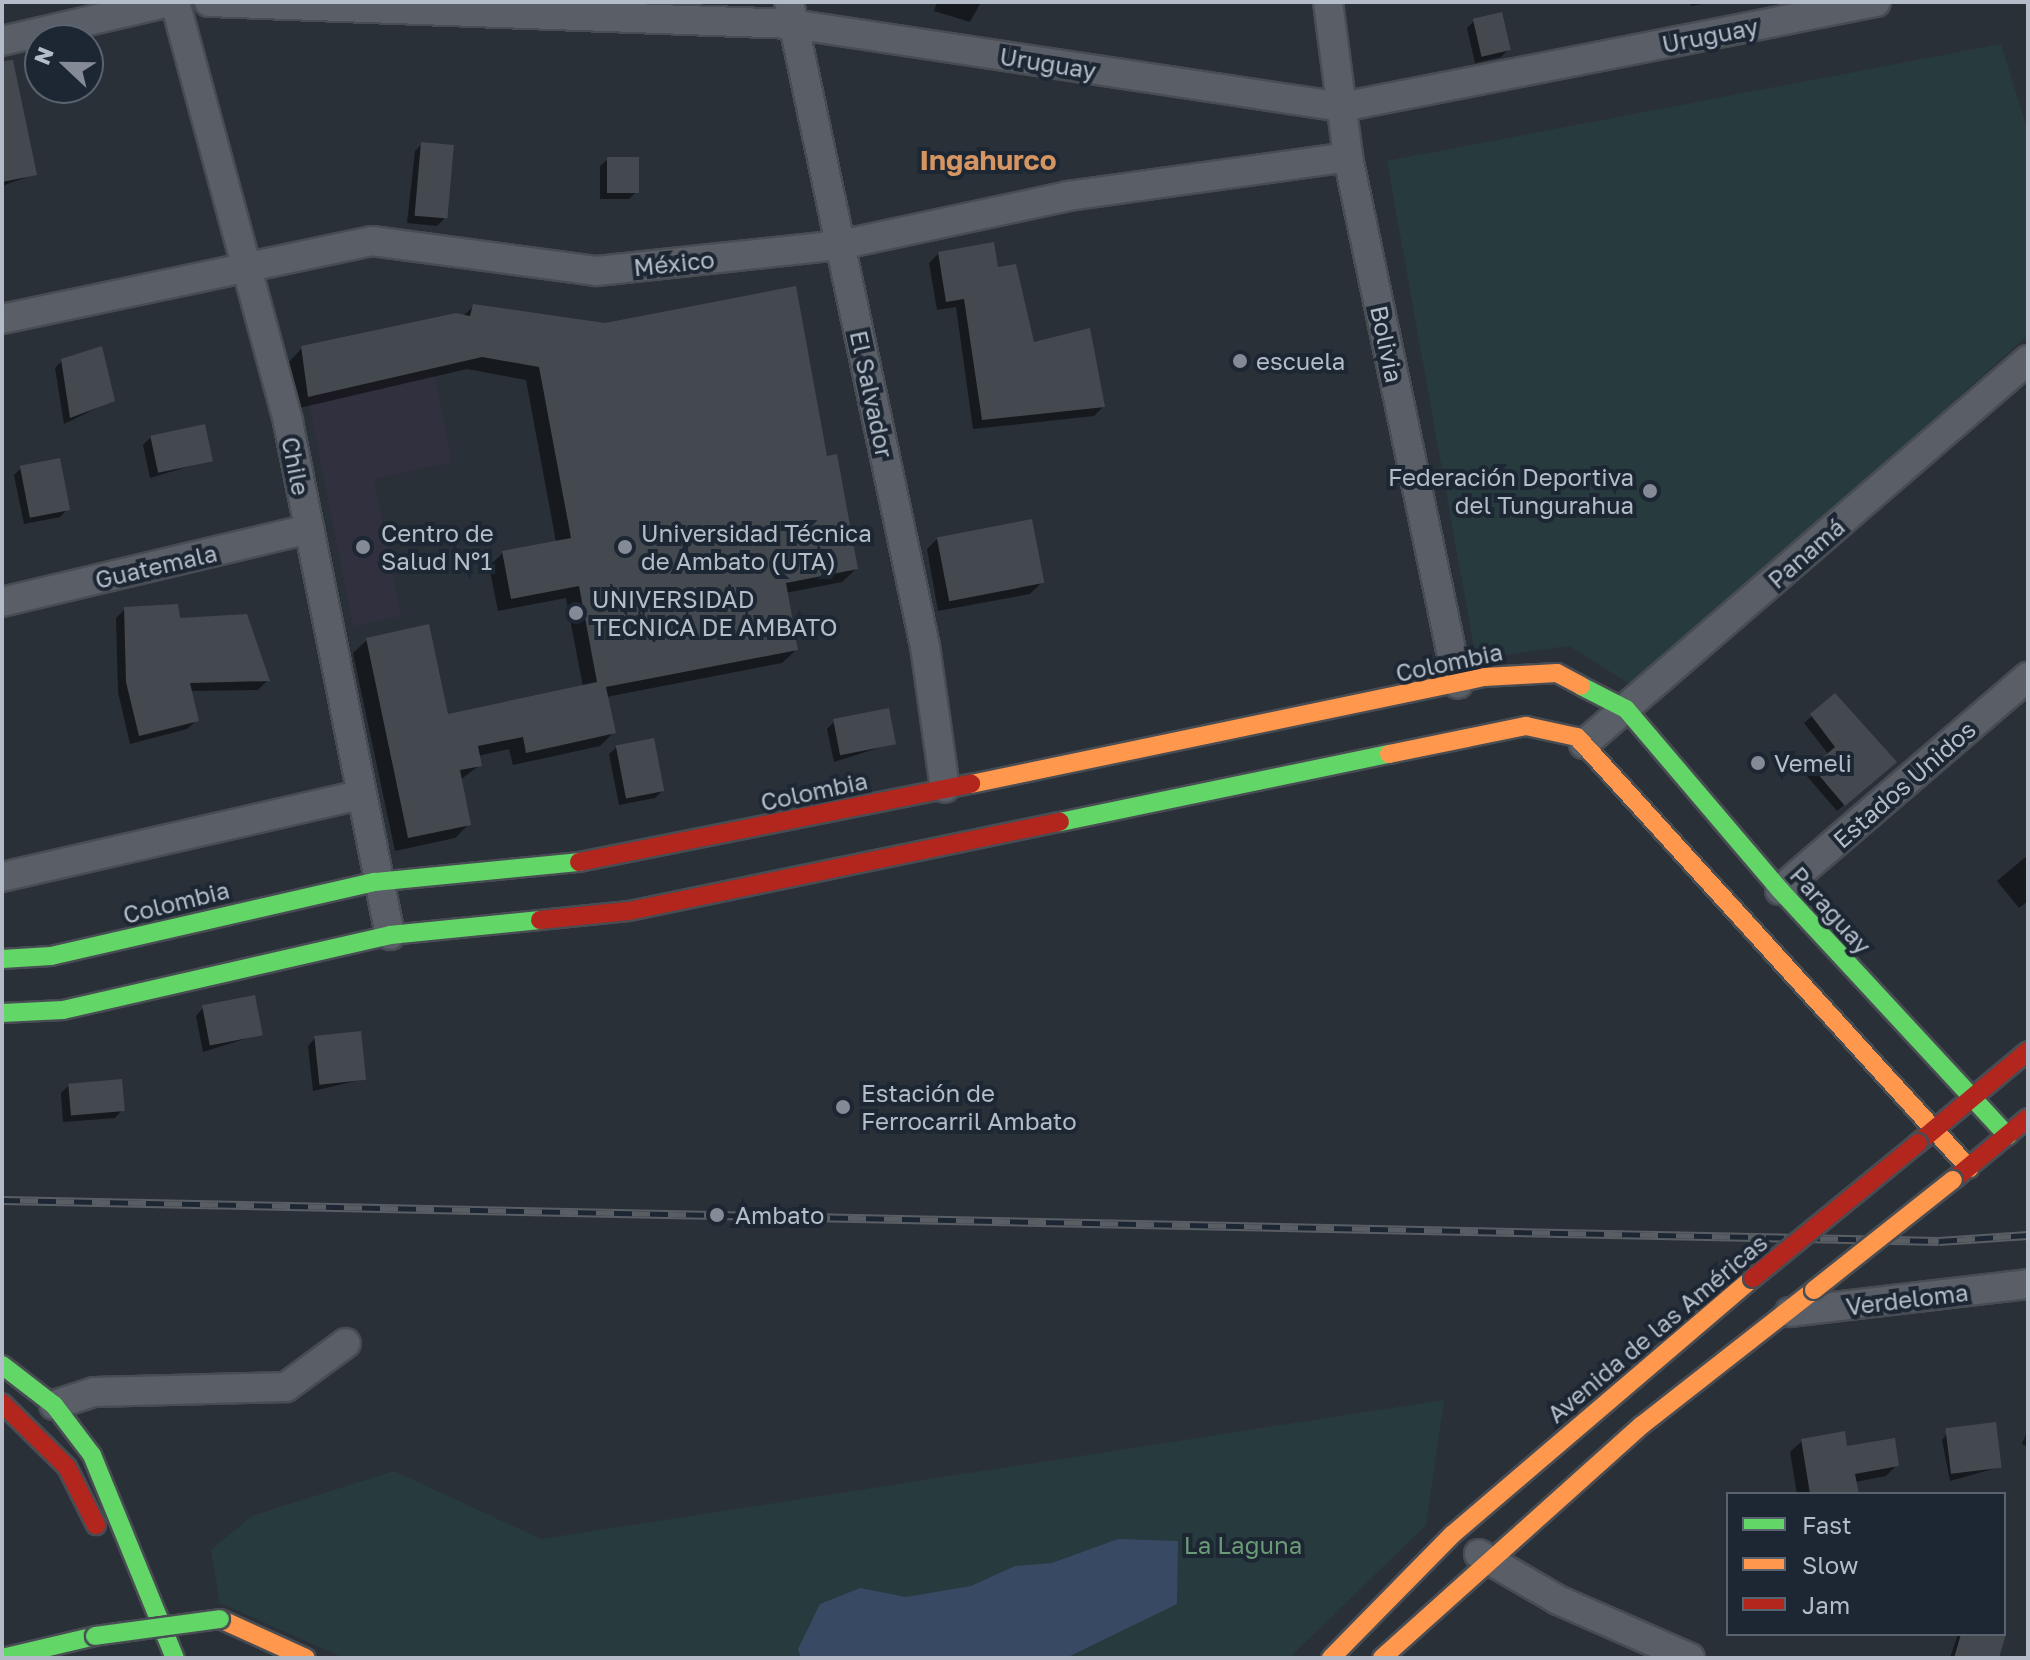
<!DOCTYPE html>
<meta charset="utf-8">
<style>
body{margin:0}
#map{position:relative;width:2030px;height:1660px;overflow:hidden;background:#2a3038;font-family:"Golos Text",sans-serif}
div>[style]{position:absolute}
[style*='--x']{left:calc(var(--x)*1px);top:calc(var(--y)*1px);width:calc(var(--w)*1px);rotate:calc(var(--a)*1deg)}
.medical>*{inset:0;background:#31303e}
.green>*{inset:0;background:#273a3e}
.water>*{inset:0;background:#384963}
.shadow>*{inset:0;background:#0007}
.building>*{inset:0;background:#444950;transform-origin:0 0}
.roads{filter:drop-shadow(2px 0 #484c53) drop-shadow(-2px 0 #484c53) drop-shadow(0 2px #484c53) drop-shadow(0 -2px #484c53)}
.street>*{height:28px;margin:-14px;padding:0 14px;transform-origin:14px;border-radius:14px;background:#5a5e66}
.fast>*{height:18px;margin:-9px;padding:0 9px;transform-origin:9px;border-radius:9px;background:#63d668}
.slow>*{height:18px;margin:-9px;padding:0 9px;transform-origin:9px;border-radius:9px;background:#ff974d}
.jam>*{height:18px;margin:-9px;padding:0 9px;transform-origin:9px;border-radius:9px;background:#b3261e}
.rail>*{height:9px;margin-top:-4.5px;transform-origin:0;background:repeating-linear-gradient(90deg,#1d2633 0 18px,#595d64 0 36px);box-sizing:border-box;border-block:2px solid #595d64}
.bridges{filter:drop-shadow(2px 0 #484c53) drop-shadow(-2px 0 #484c53) drop-shadow(0 2px #484c53) drop-shadow(0 -2px #484c53)}
.fast-bridge>*{height:18px;margin:-9px;padding:0 9px;transform-origin:9px;border-radius:9px;background:#63d668}
.slow-bridge>*{height:18px;margin:-9px;padding:0 9px;transform-origin:9px;border-radius:9px;background:#ff974d}
.jam-bridge>*{height:18px;margin:-9px;padding:0 9px;transform-origin:9px;border-radius:9px;background:#b3261e}
.dots>*{width:22px;height:22px;translate:-50% -50%;box-sizing:border-box;border:4px solid #1d2633;border-radius:50%}
span{translate:-50% -50%;white-space:nowrap;text-align:center;line-height:1.15;-webkit-text-stroke:8px #1d2633;paint-order:stroke}
.street-label{font-size:24px;color:#b4bcc9}
.poi-label{font-size:24px;color:#b4bcc9}
.left{translate:0 -50%;text-align:left}
.right{translate:-100% -50%;text-align:right}
.park-label{font-size:24px;color:#6b9a76}
.quarter-label{font-size:28px;color:#d59563;font-weight:700}
.frame{position:absolute;inset:0;border:4px solid #b4bcc9;pointer-events:none}
.legend{position:absolute;left:1726px;top:1492px;width:280px;height:144px;box-sizing:border-box;background:#1d2633;border:2px solid #59626f;margin:0;padding:10px 14px;list-style:none;font-size:24px;color:#b4bcc9}
.legend li{display:flex;align-items:center;gap:16px;height:40px}
.legend b{width:40px;border:2px solid #59626f}
.north{position:absolute;left:24px;top:24px;width:80px;height:80px;box-sizing:border-box;background:#1d2633;border:2px solid #59626f;border-radius:50%;rotate:292deg;font-size:22px;font-weight:700;line-height:32px;text-align:center;color:#b4bcc9}
.north::after{content:'';display:block;margin:auto;width:28px;height:36px;background:#848b96;clip-path:polygon(50% 0,100% 100%,50% 72%,0 100%)}
</style>
<div id="map">
<div class="medical">
<div style="clip-path:polygon(434px 371px,452px 462px,374px 479px,401px 616px,353px 626px,308px 397px)"></div>
</div>
<div class="green">
<div style="clip-path:polygon(2001px 44px,2028px 132px,2028px 335px,1635px 687px,1569px 646px,1476px 659px,1387px 161px)"></div>
<div style="clip-path:polygon(1444px 1400px,1426px 1525px,1289px 1658px,344px 1658px,220px 1603px,211px 1550px,252px 1516px,394px 1471px,541px 1539px)"></div>
</div>
<div class="water">
<div style="clip-path:polygon(1118px 1539px,1178px 1541px,1177px 1604px,1066px 1658px,801px 1658px,798px 1649px,820px 1604px,860px 1588px,906px 1597px,971px 1586px,1015px 1566px,1052px 1563px)"></div>
</div>
<div class="shadow">
<div style="clip-path:polygon(937px 2px,981px 2px,970px 22px,934px 11px)"></div>
<div style="clip-path:polygon(1690px 2px,1713px 2px,1691px 6px)"></div>
<div style="clip-path:polygon(1474px 21px,1508px 50px,1501px 57px,1475px 63px,1467px 28px)"></div>
<div style="clip-path:polygon(2px 91px,35px 174px,2px 186px)"></div>
<div style="clip-path:polygon(422px 144px,444px 219px,437px 226px,407px 223px,415px 151px)"></div>
<div style="clip-path:polygon(608px 159px,636px 192px,629px 199px,600px 199px,600px 166px)"></div>
<div style="clip-path:polygon(938px 254px,997px 269px,1033px 344px,1103px 407px,1094px 416px,973px 429px,956px 307px,937px 310px,929px 263px)"></div>
<div style="clip-path:polygon(473px 307px,826px 459px,856px 569px,842px 582px,785px 593px,796px 650px,782px 663px,606px 697px,614px 732px,600px 746px,513px 765px,509px 749px,478px 756px,480px 765px,460px 780px,469px 824px,455px 838px,395px 851px,353px 653px,367px 640px,446px 717px,583px 687px,566px 598px,498px 611px,489px 566px,503px 553px,556px 542px,526px 380px,467px 369px,295px 409px,289px 362px,302px 348px,463px 316px)"></div>
<div style="clip-path:polygon(63px 360px,113px 400px,64px 424px,55px 368px)"></div>
<div style="clip-path:polygon(151px 437px,210px 460px,150px 478px,143px 445px)"></div>
<div style="clip-path:polygon(21px 468px,68px 509px,60px 517px,24px 524px,14px 475px)"></div>
<div style="clip-path:polygon(938px 538px,1041px 583px,1030px 594px,938px 611px,927px 549px)"></div>
<div style="clip-path:polygon(125px 609px,178px 620px,267px 681px,258px 690px,190px 691px,197px 720px,187px 729px,130px 744px,118px 692px,116px 618px)"></div>
<div style="clip-path:polygon(1835px 696px,1887px 769px,1837px 811px,1806px 775px,1829px 755px,1804px 723px)"></div>
<div style="clip-path:polygon(834px 722px,894px 743px,834px 762px,827px 729px)"></div>
<div style="clip-path:polygon(617px 747px,662px 791px,655px 798px,619px 805px,609px 754px)"></div>
<div style="clip-path:polygon(2028px 855px,2028px 901px,2019px 908px,1997px 881px)"></div>
<div style="clip-path:polygon(203px 1008px,261px 1034px,203px 1052px,196px 1016px)"></div>
<div style="clip-path:polygon(315px 1038px,364px 1079px,313px 1091px,308px 1046px)"></div>
<div style="clip-path:polygon(69px 1085px,122px 1110px,115px 1118px,63px 1122px,61px 1093px)"></div>
<div style="clip-path:polygon(2028px 1429px,2028px 1447px,2022px 1444px)"></div>
<div style="clip-path:polygon(1947px 1434px,2000px 1467px,1950px 1481px,1942px 1440px)"></div>
<div style="clip-path:polygon(1802px 1441px,1846px 1449px,1897px 1465px,1886px 1476px,1855px 1482px,1855px 1494px,1797px 1494px,1790px 1452px)"></div>
<div style="clip-path:polygon(2006px 1627px,1997px 1658px,1950px 1658px,1958px 1634px,2004px 1634px)"></div>
</div>
<div class="building">
<div style="left:1502px;top:12px;width:39px;height:30px;rotate:77deg"></div>
<div style="clip-path:polygon(13px 60px,37px 175px,2px 182px,2px 61px)"></div>
<div style="left:421px;top:142px;width:33px;height:74px;rotate:5deg"></div>
<div style="left:607px;top:157px;width:32px;height:36px"></div>
<div style="clip-path:polygon(994px 242px,998px 267px,1016px 264px,1034px 342px,1090px 328px,1105px 407px,982px 420px,964px 299px,946px 302px,938px 252px)"></div>
<div style="clip-path:polygon(796px 286px,827px 456px,837px 454px,858px 569px,786px 583px,798px 650px,606px 687px,616px 733px,526px 753px,523px 737px,478px 746px,482px 766px,460px 770px,471px 825px,408px 838px,366px 638px,429px 624px,448px 714px,597px 682px,579px 586px,511px 599px,502px 551px,571px 538px,539px 367px,482px 357px,308px 397px,301px 346px,456px 313px,470px 316px,473px 304px,605px 323px)"></div>
<div style="clip-path:polygon(102px 346px,115px 401px,70px 418px,61px 359px)"></div>
<div style="left:205px;top:424px;width:38px;height:56px;rotate:78deg"></div>
<div style="left:60px;top:458px;width:53px;height:41px;rotate:79deg"></div>
<div style="left:1032px;top:519px;width:65px;height:97px;rotate:79deg"></div>
<div style="clip-path:polygon(178px 604px,180px 618px,247px 614px,270px 681px,190px 683px,199px 721px,139px 736px,126px 682px,124px 607px)"></div>
<div style="clip-path:polygon(1835px 693px,1897px 762px,1845px 806px,1812px 767px,1835px 747px,1810px 714px)"></div>
<div style="left:889px;top:708px;width:37px;height:57px;rotate:79deg"></div>
<div style="left:654px;top:738px;width:54px;height:39px;rotate:79deg"></div>
<div style="left:255px;top:995px;width:41px;height:54px;rotate:79deg"></div>
<div style="left:361px;top:1031px;width:49px;height:47px;rotate:84deg"></div>
<div style="left:122px;top:1079px;width:32px;height:54px;rotate:85deg"></div>
<div style="left:1996px;top:1422px;width:46px;height:51px;rotate:83deg"></div>
<div style="clip-path:polygon(1845px 1431px,1847px 1446px,1895px 1438px,1899px 1466px,1855px 1474px,1859px 1494px,1810px 1494px,1801px 1439px)"></div>
<div style="clip-path:polygon(1961px 1634px,2006px 1634px,1999px 1658px,1954px 1658px)"></div>
</div>
<div class="roads">
<div class="street">
<div style="--x:175;--y:2;--w:435;--a:74.9"></div>
<div style="--x:288;--y:422;--w:523;--a:78.75"></div>
<div style="--x:209;--y:2;--w:583;--a:2.16"></div>
<div style="--x:792;--y:24;--w:556;--a:8.58"></div>
<div style="--x:1342;--y:107;--w:544;--a:-11.12"></div>
<div style="--x:789;--y:2;--w:658;--a:78.08"></div>
<div style="--x:925;--y:646;--w:143;--a:82"></div>
<div style="--x:1328;--y:2;--w:156;--a:82.6"></div>
<div style="--x:1348;--y:157;--w:538;--a:78.21"></div>
<div style="--x:2;--y:41;--w:171;--a:-13.1"></div>
<div style="--x:2;--y:319;--w:378;--a:-11.9"></div>
<div style="--x:372;--y:241;--w:227;--a:7.6"></div>
<div style="--x:597;--y:271;--w:244;--a:-6.1"></div>
<div style="--x:840;--y:245;--w:233;--a:-12.1"></div>
<div style="--x:1068;--y:196;--w:283;--a:-7.9"></div>
<div style="--x:2;--y:602;--w:316;--a:-13.4"></div>
<div style="--x:1584;--y:744;--w:587;--a:-40.86"></div>
<div style="--x:2;--y:877;--w:368;--a:-12.9"></div>
<div style="--x:1780;--y:890;--w:327;--a:-40.7"></div>
<div style="--x:1790;--y:1312;--w:240;--a:-6.7"></div>
<div style="--x:54;--y:1405;--w:42;--a:-18"></div>
<div style="--x:94;--y:1392;--w:192;--a:-1.5"></div>
<div style="--x:286;--y:1387;--w:74;--a:-36.3"></div>
<div style="--x:1479;--y:1554;--w:91;--a:30.2"></div>
<div style="--x:1558;--y:1600;--w:144;--a:23.7"></div>
</div>
<div class="fast">
<div style="--x:1581;--y:686;--w:51;--a:27.1"></div>
<div style="--x:1626;--y:709;--w:238;--a:49.6"></div>
<div style="--x:1780;--y:890;--w:335;--a:47.2"></div>
<div style="--x:1060;--y:822;--w:336;--a:-11.7"></div>
<div style="--x:2;--y:959;--w:49;--a:-3.5"></div>
<div style="--x:51;--y:956;--w:332;--a:-12.9"></div>
<div style="--x:375;--y:882;--w:205;--a:-5.6"></div>
<div style="--x:2;--y:1013;--w:61;--a:-2.8"></div>
<div style="--x:63;--y:1010;--w:335;--a:-12.9"></div>
<div style="--x:390;--y:935;--w:151;--a:-5.7"></div>
<div style="--x:2;--y:1365;--w:66;--a:37.6"></div>
<div style="--x:54;--y:1405;--w:63;--a:52.8"></div>
<div style="--x:92;--y:1455;--w:219;--a:67.8"></div>
<div style="--x:2;--y:1658;--w:96;--a:-13.3"></div>
</div>
<div class="slow">
<div style="--x:1389;--y:754;--w:140;--a:-11.6"></div>
<div style="--x:1526;--y:726;--w:52;--a:12.2"></div>
<div style="--x:1577;--y:737;--w:583;--a:47.71"></div>
<div style="--x:971;--y:784;--w:524;--a:-11.78"></div>
<div style="--x:1484;--y:677;--w:73;--a:-3.1"></div>
<div style="--x:1557;--y:673;--w:27;--a:28"></div>
<div style="--x:220;--y:1619;--w:94;--a:24.4"></div>
<div style="--x:1331;--y:1658;--w:174;--a:-45.5"></div>
<div style="--x:1453;--y:1534;--w:394;--a:-40.5"></div>
<div style="--x:1382;--y:1658;--w:349;--a:-41.9"></div>
<div style="--x:1642;--y:1425;--w:219;--a:-38.1"></div>
</div>
<div class="jam">
<div style="--x:579;--y:862;--w:400;--a:-11.3"></div>
<div style="--x:540;--y:920;--w:89;--a:-5.8"></div>
<div style="--x:629;--y:911;--w:440;--a:-11.7"></div>
<div style="--x:1918;--y:1143;--w:143;--a:-39.9"></div>
<div style="--x:1953;--y:1180;--w:97;--a:-39.6"></div>
<div style="--x:2;--y:1403;--w:91;--a:44.6"></div>
<div style="--x:67;--y:1467;--w:65;--a:63.4"></div>
</div>
</div>
<div class="rail">
<div style="--x:2;--y:1200;--w:1937;--a:1.21"></div>
<div style="--x:1939;--y:1241;--w:89;--a:-3.9"></div>
</div>
<div class="bridges">
<div class="fast-bridge">
<div style="--x:95;--y:1636;--w:126;--a:-7.7"></div>
</div>
<div class="slow-bridge">
<div style="--x:1814;--y:1290;--w:177;--a:-38.4"></div>
</div>
<div class="jam-bridge">
<div style="--x:1753;--y:1278;--w:213;--a:-39.3"></div>
</div>
</div>
<div class="dots">
<div style="left:1240px;top:361px;background:#848b96"></div>
<div style="left:1650px;top:491px;background:#848b96"></div>
<div style="left:363px;top:547px;background:#848b96"></div>
<div style="left:625px;top:547px;background:#848b96"></div>
<div style="left:576px;top:613px;background:#848b96"></div>
<div style="left:1758px;top:763px;background:#848b96"></div>
<div style="left:843px;top:1107px;background:#848b96"></div>
<div style="left:717px;top:1215px;background:#848b96"></div>
</div>
<div class="street-label">
<span style="left:1710px;top:35px;rotate:-11deg">Uruguay</span>
<span style="left:1048px;top:63px;rotate:9deg">Uruguay</span>
<span style="left:674px;top:263px;rotate:-6deg">México</span>
<span style="left:1387px;top:344px;rotate:78deg">Bolivia</span>
<span style="left:872px;top:394px;rotate:78deg">El Salvador</span>
<span style="left:296px;top:466px;rotate:79deg">Chile</span>
<span style="left:1806px;top:553px;rotate:-41deg">Panamá</span>
<span style="left:156px;top:566px;rotate:-13deg">Guatemala</span>
<span style="left:1449px;top:662px;rotate:-12deg">Colombia</span>
<span style="left:1904px;top:784px;rotate:-41deg">Estados Unidos</span>
<span style="left:814px;top:791px;rotate:-12deg">Colombia</span>
<span style="left:176px;top:902px;rotate:-14deg">Colombia</span>
<span style="left:1831px;top:910px;rotate:48deg">Paraguay</span>
<span style="left:1907px;top:1299px;rotate:-7deg">Verdeloma</span>
<span style="left:1657px;top:1328px;rotate:-40deg">Avenida de las Américas</span>
</div>
<div class="poi-label">
<span class="left" style="left:1256px;top:361px">escuela</span>
<span class="right" style="left:1634px;top:491px">Federación Deportiva<br>del Tungurahua</span>
<span class="left" style="left:381px;top:547px">Centro de<br>Salud N°1</span>
<span class="left" style="left:641px;top:547px">Universidad Técnica<br>de Ambato (UTA)</span>
<span class="left" style="left:592px;top:613px">UNIVERSIDAD<br>TECNICA DE AMBATO</span>
<span class="left" style="left:1774px;top:763px">Vemeli</span>
<span class="left" style="left:861px;top:1107px">Estación de<br>Ferrocarril Ambato</span>
<span class="left" style="left:735px;top:1215px">Ambato</span>
</div>
<div class="park-label">
<span style="left:1243px;top:1545px">La Laguna</span>
</div>
<div class="quarter-label">
<span style="left:988px;top:160px">Ingahurco</span>
</div>
<div class="frame"></div>
<ul class="legend">
<li><b style="height:10px;background:#63d668"></b>Fast</li>
<li><b style="height:10px;background:#ff974d"></b>Slow</li>
<li><b style="height:10px;background:#b3261e"></b>Jam</li>
</ul>
<div class="north">N</div>
</div>
